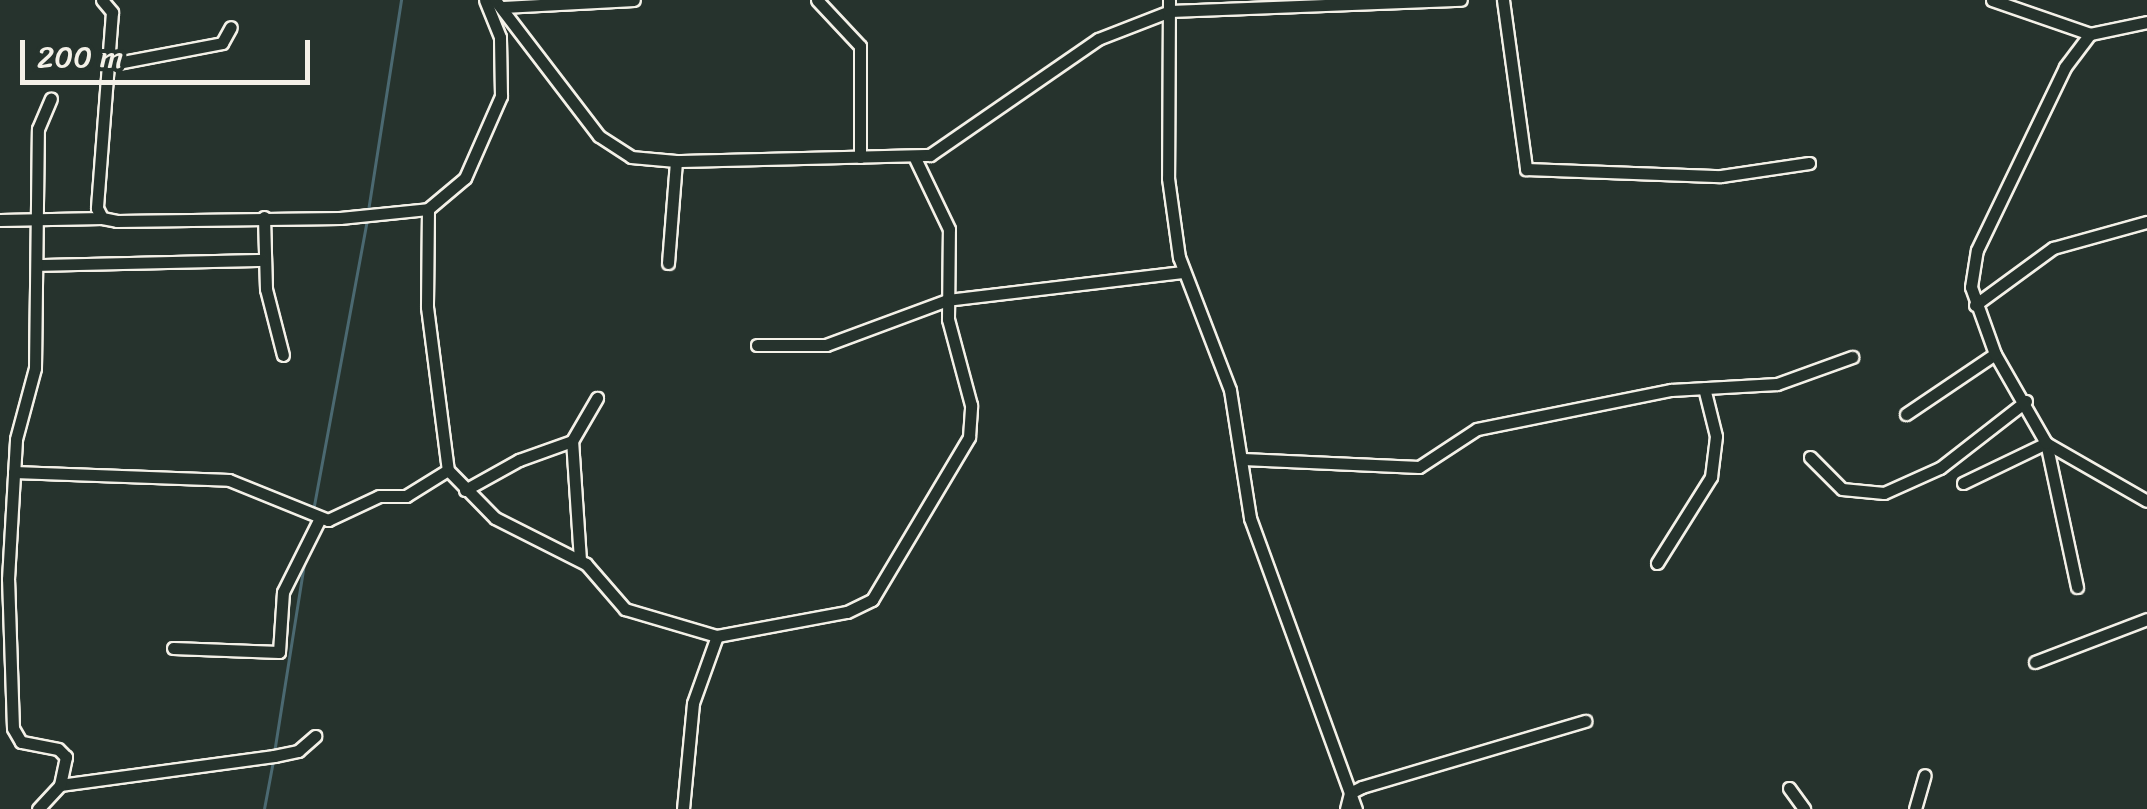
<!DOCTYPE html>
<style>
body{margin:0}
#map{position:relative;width:2147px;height:809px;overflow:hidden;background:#26332d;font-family:Sriracha,sans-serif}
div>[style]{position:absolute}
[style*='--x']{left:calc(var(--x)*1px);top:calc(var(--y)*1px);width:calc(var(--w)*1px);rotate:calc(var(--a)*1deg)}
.stream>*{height:2.5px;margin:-1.25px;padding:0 1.25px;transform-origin:1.25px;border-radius:1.25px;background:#4b6971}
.roads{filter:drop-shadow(2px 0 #f4f1e8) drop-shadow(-2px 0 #f4f1e8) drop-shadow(0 2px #f4f1e8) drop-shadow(0 -2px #f4f1e8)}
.minor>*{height:11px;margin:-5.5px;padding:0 5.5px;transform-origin:5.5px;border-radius:5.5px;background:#26332d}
span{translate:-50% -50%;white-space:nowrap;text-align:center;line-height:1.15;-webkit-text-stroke:8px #26332d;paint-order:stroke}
.scale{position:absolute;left:20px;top:40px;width:290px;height:45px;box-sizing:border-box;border:5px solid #f4f1e8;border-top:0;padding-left:12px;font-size:30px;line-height:35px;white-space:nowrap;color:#f4f1e8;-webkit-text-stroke:8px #26332d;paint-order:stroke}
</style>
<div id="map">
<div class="stream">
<div style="--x:368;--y:211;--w:214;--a:-81.1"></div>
<div style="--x:313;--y:511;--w:297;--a:-79.5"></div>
<div style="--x:274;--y:753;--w:192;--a:-81"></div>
<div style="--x:264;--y:809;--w:49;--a:-79.4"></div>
</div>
<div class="roads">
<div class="minor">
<div style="--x:102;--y:0;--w:16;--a:50"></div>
<div style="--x:112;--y:12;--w:197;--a:94.4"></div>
<div style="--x:97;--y:208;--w:11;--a:63"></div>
<div style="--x:102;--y:218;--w:15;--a:11"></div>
<div style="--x:117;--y:221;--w:223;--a:-0.8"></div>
<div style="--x:340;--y:218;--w:88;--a:-5.8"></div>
<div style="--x:428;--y:209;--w:48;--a:-40"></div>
<div style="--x:465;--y:178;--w:90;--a:-66.3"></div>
<div style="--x:501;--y:96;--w:59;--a:-91"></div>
<div style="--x:500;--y:37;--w:40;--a:-112"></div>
<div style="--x:495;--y:0;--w:171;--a:52.6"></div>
<div style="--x:599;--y:136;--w:38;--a:33"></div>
<div style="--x:631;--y:157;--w:45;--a:5.1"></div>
<div style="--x:676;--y:161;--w:254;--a:-1.4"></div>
<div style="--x:930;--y:155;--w:204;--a:-34.6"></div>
<div style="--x:1098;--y:39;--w:77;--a:-21.3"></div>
<div style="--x:1170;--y:11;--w:291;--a:-2.2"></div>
<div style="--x:817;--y:0;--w:63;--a:46.9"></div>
<div style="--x:860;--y:46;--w:111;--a:90"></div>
<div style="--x:1169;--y:0;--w:178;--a:90.3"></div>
<div style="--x:1168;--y:178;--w:80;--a:82.1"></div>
<div style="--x:1179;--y:257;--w:142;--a:69"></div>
<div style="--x:1230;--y:390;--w:130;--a:81.1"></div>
<div style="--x:1250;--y:518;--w:310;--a:70"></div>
<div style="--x:1503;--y:0;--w:171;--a:82.2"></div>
<div style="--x:1526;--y:169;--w:195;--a:2.1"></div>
<div style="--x:1721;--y:176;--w:89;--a:-8.4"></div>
<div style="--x:1992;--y:0;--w:104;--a:19.1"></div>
<div style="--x:2090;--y:34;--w:58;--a:-11.9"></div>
<div style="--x:503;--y:7;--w:131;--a:-3.1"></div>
<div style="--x:107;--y:65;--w:117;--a:-10.8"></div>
<div style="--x:222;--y:43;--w:18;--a:-61"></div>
<div style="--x:428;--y:209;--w:98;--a:90.6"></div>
<div style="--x:427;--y:307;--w:164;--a:82.7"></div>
<div style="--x:448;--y:470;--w:67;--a:45.6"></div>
<div style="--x:495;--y:518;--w:102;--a:26.8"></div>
<div style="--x:586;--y:564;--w:60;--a:49.1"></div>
<div style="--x:625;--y:609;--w:96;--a:16.4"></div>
<div style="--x:264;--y:217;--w:72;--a:88.4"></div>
<div style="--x:266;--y:289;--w:68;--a:75.6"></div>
<div style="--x:0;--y:220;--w:102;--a:-1.1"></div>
<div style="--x:668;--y:263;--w:102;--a:-85.5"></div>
<div style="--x:38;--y:265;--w:225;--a:-1.3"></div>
<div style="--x:1975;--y:305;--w:97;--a:-36.2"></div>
<div style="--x:2053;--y:248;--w:98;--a:-15.5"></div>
<div style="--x:757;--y:345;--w:69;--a:0"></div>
<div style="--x:826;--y:345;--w:129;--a:-20.4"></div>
<div style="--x:947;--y:300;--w:238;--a:-6.8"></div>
<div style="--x:1906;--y:414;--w:107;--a:-34"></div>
<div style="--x:1810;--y:457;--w:45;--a:45"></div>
<div style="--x:1842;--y:489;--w:42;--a:5.4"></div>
<div style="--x:1884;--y:493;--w:61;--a:-24.1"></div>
<div style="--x:1940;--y:468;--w:109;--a:-37.9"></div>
<div style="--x:1243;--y:459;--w:176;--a:2.6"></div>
<div style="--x:1419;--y:467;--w:69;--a:-33.2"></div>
<div style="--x:1477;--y:429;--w:198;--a:-11.4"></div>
<div style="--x:1671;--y:390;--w:106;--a:-3.2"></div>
<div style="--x:1777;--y:384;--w:80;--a:-19.8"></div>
<div style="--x:14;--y:472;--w:215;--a:2.1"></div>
<div style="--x:229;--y:480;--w:107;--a:22"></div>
<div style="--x:328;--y:520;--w:56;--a:-25.2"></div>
<div style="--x:379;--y:496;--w:27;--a:0"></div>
<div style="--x:406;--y:496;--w:49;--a:-31.8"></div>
<div style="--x:1963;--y:483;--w:92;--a:-25.7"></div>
<div style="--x:2046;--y:443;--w:116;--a:29.9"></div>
<div style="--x:465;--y:490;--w:62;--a:-29.1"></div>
<div style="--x:519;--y:460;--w:56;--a:-19.7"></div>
<div style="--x:580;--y:560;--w:119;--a:-93.8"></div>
<div style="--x:572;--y:441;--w:50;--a:-59.8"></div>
<div style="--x:1657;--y:563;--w:102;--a:-57.9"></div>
<div style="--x:1711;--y:477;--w:41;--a:-83"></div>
<div style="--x:1716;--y:436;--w:49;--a:-104"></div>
<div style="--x:2077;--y:587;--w:147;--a:-102.1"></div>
<div style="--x:2046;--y:443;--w:103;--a:-119.8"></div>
<div style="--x:1995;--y:354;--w:71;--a:-109.7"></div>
<div style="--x:1971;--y:287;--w:37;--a:-81"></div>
<div style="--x:1977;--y:250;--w:203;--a:-64.3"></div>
<div style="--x:2065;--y:67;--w:41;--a:-52.9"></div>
<div style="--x:173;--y:648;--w:106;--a:2.2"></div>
<div style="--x:279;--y:652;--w:60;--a:-86.2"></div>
<div style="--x:283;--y:592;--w:80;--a:-63.4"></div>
<div style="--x:2035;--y:662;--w:120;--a:-21"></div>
<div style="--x:60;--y:785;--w:216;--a:-7.7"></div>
<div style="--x:274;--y:756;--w:25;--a:-12"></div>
<div style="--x:298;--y:751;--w:23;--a:-41"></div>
<div style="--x:1789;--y:788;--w:26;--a:54"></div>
<div style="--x:38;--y:809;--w:33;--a:-47"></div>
<div style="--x:60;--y:785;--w:29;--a:-78"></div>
<div style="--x:66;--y:757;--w:11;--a:-135"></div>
<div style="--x:58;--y:749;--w:38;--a:-169"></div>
<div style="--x:21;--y:742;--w:16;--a:-120"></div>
<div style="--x:13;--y:728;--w:149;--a:-91.9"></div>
<div style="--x:8;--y:579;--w:140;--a:-86.7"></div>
<div style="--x:16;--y:439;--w:73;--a:-75"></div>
<div style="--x:35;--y:368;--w:239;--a:-89.3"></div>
<div style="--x:38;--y:129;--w:33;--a:-67"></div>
<div style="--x:683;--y:809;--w:106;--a:-84.6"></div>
<div style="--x:693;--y:703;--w:71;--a:-70.3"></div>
<div style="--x:717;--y:636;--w:132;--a:-10.5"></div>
<div style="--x:847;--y:612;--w:28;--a:-26"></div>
<div style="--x:872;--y:600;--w:190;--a:-59.2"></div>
<div style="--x:969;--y:437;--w:32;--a:-86"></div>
<div style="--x:971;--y:405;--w:89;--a:-105"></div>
<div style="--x:948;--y:319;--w:90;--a:-89.4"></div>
<div style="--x:949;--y:229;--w:79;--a:-115.6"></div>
<div style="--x:1346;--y:809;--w:16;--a:-76"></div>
<div style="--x:1350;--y:793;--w:13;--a:-27"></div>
<div style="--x:1362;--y:787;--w:233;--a:-16.5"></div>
<div style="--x:1915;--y:809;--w:35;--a:-74"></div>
</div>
</div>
<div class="scale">200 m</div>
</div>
